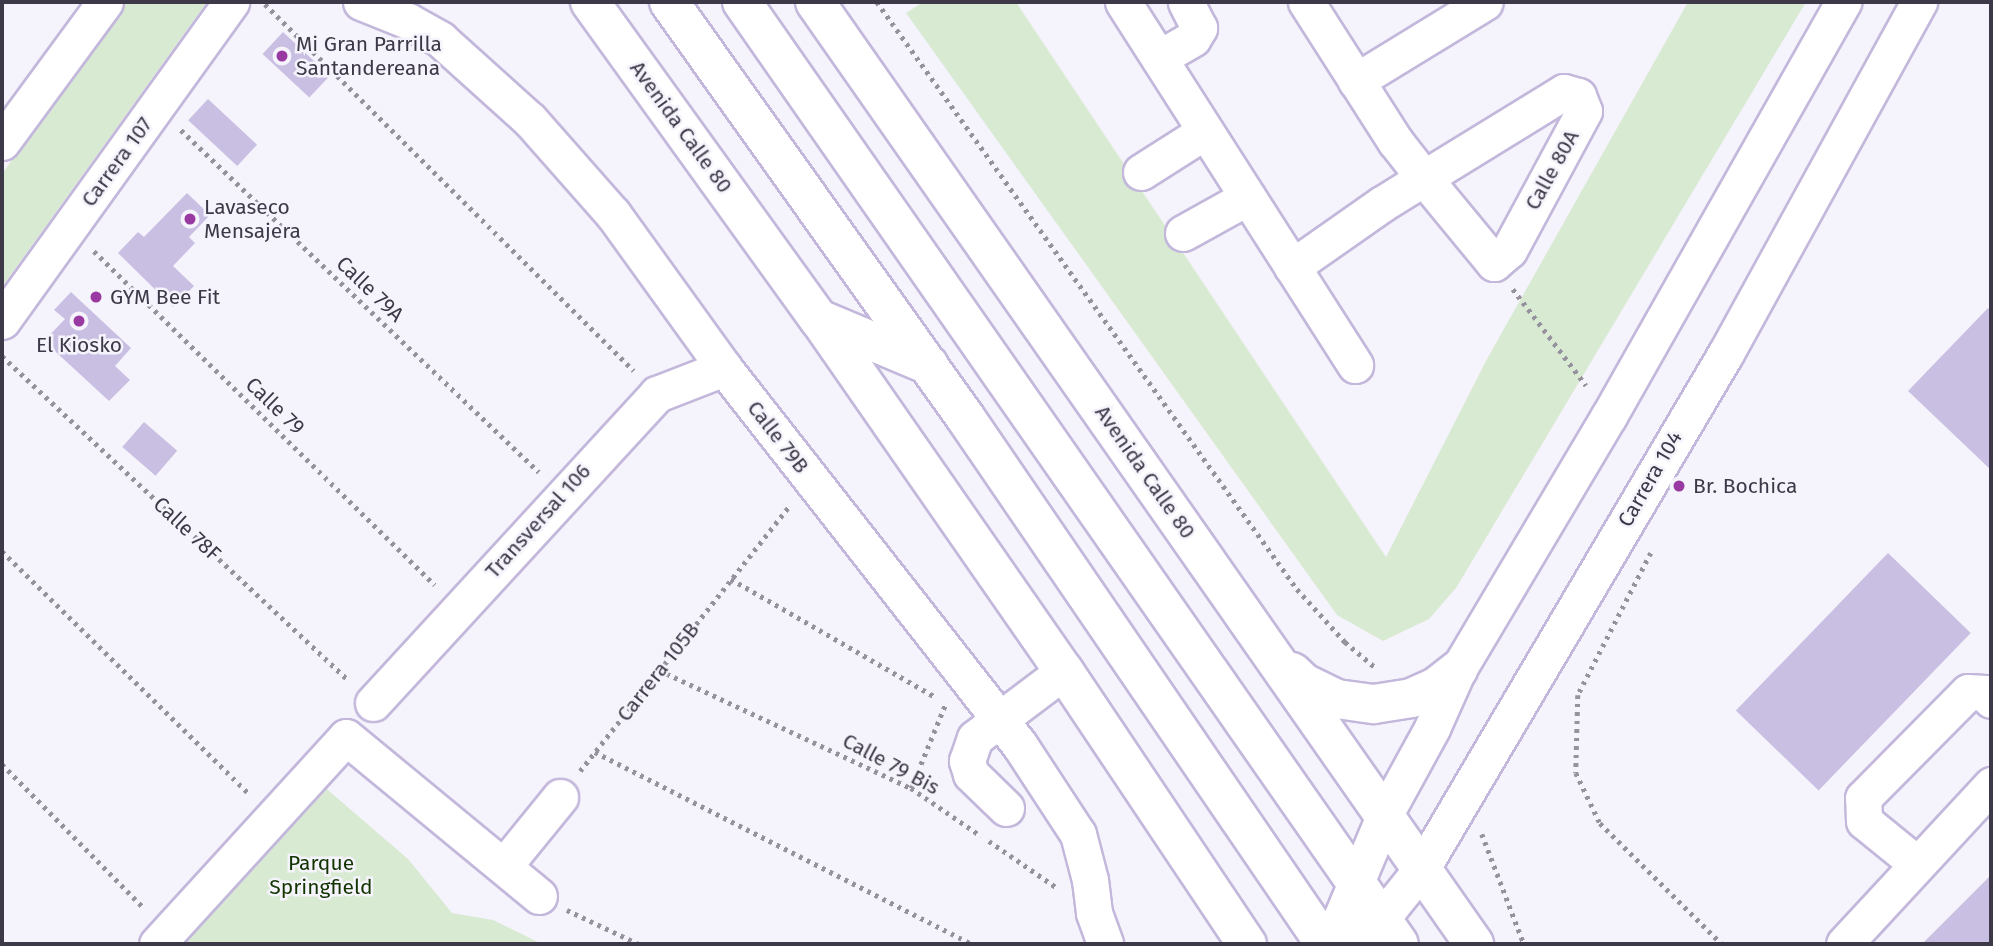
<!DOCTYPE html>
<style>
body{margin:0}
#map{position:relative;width:1993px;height:946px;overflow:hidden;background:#f5f3fb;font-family:"Fira Sans",sans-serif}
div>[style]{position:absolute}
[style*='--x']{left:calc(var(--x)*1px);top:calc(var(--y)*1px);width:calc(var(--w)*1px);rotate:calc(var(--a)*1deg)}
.green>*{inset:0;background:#d9ead3}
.building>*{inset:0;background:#c9bfe2;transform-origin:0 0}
.path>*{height:4.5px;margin-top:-2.25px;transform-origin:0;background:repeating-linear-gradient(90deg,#95919d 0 3.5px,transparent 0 8.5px)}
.roads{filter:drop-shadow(2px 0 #c3b8db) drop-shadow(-2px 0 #c3b8db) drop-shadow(0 2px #c3b8db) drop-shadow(0 -2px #c3b8db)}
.minor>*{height:35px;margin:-17.5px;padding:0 17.5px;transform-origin:17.5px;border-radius:17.5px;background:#fff}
.highway>*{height:38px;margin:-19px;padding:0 19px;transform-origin:19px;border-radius:19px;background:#fff}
.dots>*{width:19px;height:19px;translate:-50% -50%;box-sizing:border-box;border:4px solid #f5f3fb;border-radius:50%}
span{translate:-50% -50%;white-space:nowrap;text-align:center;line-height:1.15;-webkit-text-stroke:5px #f5f3fb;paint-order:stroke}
.poi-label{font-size:21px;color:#3e3948}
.left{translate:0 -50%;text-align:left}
.street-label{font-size:21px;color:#3e3948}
.park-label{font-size:21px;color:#123400}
.frame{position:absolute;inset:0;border:4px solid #3e3948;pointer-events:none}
</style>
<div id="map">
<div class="green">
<div style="clip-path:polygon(126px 2px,207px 2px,2px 287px,2px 174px)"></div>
<div style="clip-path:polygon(923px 2px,1016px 2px,1386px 557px,1487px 359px,1688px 2px,1806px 2px,1456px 588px,1429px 619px,1383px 641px,1337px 615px,906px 13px)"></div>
<div style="clip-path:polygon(314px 778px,408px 859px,452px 913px,493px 920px,542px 944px,175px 944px)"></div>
</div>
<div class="building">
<div style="left:283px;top:32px;width:64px;height:30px;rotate:43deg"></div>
<div style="left:208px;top:99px;width:67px;height:29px;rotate:43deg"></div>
<div style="clip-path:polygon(187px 193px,210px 215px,189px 237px,195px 243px,173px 266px,194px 286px,173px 307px,118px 253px,138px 232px,144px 237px)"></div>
<div style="clip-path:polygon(71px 292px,131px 348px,115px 366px,130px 380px,109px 401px,44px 341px,65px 319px,54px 310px)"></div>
<div style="clip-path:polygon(1988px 308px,1991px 311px,1991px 470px,1908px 391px)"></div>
<div style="left:144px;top:422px;width:44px;height:33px;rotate:41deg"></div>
<div style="left:1888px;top:553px;width:115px;height:219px;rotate:44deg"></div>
<div style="clip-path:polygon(1991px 875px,1991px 944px,1922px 944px)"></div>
</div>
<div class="path">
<div style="--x:877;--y:2;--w:722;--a:54.42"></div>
<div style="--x:1297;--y:589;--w:72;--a:47.8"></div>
<div style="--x:1345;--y:642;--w:39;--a:40"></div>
<div style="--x:265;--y:4;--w:520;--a:44.84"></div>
<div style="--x:181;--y:130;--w:495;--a:43.7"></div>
<div style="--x:94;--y:251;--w:477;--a:44.4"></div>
<div style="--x:1513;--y:289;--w:121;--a:52.8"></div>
<div style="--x:2;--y:356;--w:474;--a:43.1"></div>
<div style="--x:2;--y:551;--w:345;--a:44.5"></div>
<div style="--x:1651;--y:553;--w:160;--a:117.2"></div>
<div style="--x:1578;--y:695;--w:78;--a:91.5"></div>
<div style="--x:1576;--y:773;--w:55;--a:64.4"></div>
<div style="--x:1600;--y:823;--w:172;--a:44.8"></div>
<div style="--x:731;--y:579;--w:234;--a:30"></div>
<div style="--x:659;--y:670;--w:278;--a:25.1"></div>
<div style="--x:911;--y:788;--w:85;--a:34.4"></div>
<div style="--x:595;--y:752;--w:423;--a:27"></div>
<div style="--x:2;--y:764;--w:202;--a:45.4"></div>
<div style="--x:580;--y:771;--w:337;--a:-51.7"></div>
<div style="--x:911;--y:788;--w:90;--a:-67.7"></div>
<div style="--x:1482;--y:834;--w:118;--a:69.1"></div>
<div style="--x:989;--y:841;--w:81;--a:34.5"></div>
<div style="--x:567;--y:910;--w:80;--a:25.3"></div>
</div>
<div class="roads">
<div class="minor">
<div style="--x:361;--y:2;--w:51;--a:22"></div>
<div style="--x:408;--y:21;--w:37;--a:29"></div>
<div style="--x:440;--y:39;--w:121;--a:42"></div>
<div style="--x:530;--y:120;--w:125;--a:48.6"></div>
<div style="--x:613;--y:214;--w:190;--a:54.2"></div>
<div style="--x:724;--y:368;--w:478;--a:51.9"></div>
<div style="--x:1019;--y:744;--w:108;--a:56.8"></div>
<div style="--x:1078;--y:834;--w:48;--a:75.4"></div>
<div style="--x:1090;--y:880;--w:33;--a:83"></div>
<div style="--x:1094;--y:913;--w:33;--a:70"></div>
<div style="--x:1123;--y:2;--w:431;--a:57.4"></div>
<div style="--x:1159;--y:58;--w:39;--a:-30"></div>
<div style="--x:1193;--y:38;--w:12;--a:-59"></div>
<div style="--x:1199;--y:28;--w:29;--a:-117"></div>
<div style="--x:1356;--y:81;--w:151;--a:-31.5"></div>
<div style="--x:2;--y:142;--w:174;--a:-53.7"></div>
<div style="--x:1141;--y:172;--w:75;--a:-32.4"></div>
<div style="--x:1183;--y:233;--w:74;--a:-29"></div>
<div style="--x:1292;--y:267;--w:110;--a:-35"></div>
<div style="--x:1382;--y:204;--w:49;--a:-31.8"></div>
<div style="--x:1424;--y:178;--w:164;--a:-31.6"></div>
<div style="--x:1564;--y:92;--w:15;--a:16"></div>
<div style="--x:1578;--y:96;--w:16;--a:68"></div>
<div style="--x:1584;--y:111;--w:158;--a:118.3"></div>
<div style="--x:1509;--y:250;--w:20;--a:139"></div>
<div style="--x:1494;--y:263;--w:110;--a:-129.5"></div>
<div style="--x:1424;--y:178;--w:47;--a:-128.1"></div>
<div style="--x:1395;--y:141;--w:165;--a:-122.6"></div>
<div style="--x:2;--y:321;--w:393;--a:-54.3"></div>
<div style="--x:373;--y:703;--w:420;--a:-47.4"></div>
<div style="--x:657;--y:394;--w:72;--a:-21.2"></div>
<div style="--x:1006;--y:808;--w:49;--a:-135.8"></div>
<div style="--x:971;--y:774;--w:14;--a:-107"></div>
<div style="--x:967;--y:761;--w:24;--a:-71"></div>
<div style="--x:975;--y:738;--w:111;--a:-37"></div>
<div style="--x:1917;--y:864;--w:68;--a:-140.9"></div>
<div style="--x:1864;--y:821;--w:23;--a:-92"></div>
<div style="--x:1863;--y:798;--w:149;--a:-45.3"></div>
<div style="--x:1968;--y:692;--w:17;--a:3"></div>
<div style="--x:1985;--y:693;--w:9;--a:49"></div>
<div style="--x:504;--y:866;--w:89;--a:-50.9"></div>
<div style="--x:157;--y:944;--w:280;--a:-47.6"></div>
<div style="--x:346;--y:737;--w:250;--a:39.5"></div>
<div style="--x:1330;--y:944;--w:141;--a:-67.1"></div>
<div style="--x:1385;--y:814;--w:98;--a:-61.3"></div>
<div style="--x:1432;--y:728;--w:64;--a:-65.9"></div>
<div style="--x:1458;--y:670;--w:295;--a:-59.3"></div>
<div style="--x:1609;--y:416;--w:476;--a:-60.5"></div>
<div style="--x:1361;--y:944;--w:97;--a:-51.2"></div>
<div style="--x:1422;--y:868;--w:598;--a:-59.45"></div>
<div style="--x:1726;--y:353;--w:401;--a:-61.2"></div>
<div style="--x:1844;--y:944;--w:217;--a:-47.2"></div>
</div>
<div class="highway">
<div style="--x:590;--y:2;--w:391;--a:54.2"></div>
<div style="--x:819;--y:319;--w:429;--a:55.2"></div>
<div style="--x:1064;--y:671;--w:329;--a:56.2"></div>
<div style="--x:669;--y:2;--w:510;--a:54.5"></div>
<div style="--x:965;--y:417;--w:638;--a:55.66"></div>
<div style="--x:742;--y:2;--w:1148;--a:55.11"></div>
<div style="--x:815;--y:2;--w:1150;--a:55.02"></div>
<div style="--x:819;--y:319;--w:119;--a:22.7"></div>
<div style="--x:1292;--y:672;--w:16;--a:43"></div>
<div style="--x:1304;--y:683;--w:37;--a:26"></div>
<div style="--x:1337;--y:699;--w:37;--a:8"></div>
<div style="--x:1374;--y:704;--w:37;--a:-9"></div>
<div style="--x:1411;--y:698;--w:27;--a:-24"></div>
<div style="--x:1436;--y:687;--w:28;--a:-38"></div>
</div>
</div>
<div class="dots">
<div style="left:282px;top:56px;background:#983aa2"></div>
<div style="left:190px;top:219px;background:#983aa2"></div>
<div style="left:96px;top:297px;background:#983aa2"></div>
<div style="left:79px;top:321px;background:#983aa2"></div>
<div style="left:1679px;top:486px;background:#983aa2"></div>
</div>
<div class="poi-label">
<span class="left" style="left:296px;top:56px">Mi Gran Parrilla<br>Santandereana</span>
<span class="left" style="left:204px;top:219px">Lavaseco<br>Mensajera</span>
<span class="left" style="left:110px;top:297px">GYM Bee Fit</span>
<span style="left:79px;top:345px">El Kiosko</span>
<span class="left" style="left:1693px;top:486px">Br. Bochica</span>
</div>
<div class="street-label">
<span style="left:681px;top:127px;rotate:54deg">Avenida Calle 80</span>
<span style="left:117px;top:162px;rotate:-54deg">Carrera 107</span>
<span style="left:1552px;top:170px;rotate:-61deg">Calle 80A</span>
<span style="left:370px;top:289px;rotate:44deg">Calle 79A</span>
<span style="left:275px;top:406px;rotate:44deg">Calle 79</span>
<span style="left:778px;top:437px;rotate:52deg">Calle 79B</span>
<span style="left:1145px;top:472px;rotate:55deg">Avenida Calle 80</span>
<span style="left:1650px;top:479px;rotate:-60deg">Carrera 104</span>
<span style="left:538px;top:521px;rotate:-48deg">Transversal 106</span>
<span style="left:187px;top:529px;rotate:43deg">Calle 78F</span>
<span style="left:658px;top:672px;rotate:-52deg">Carrera 105B</span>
<span style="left:891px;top:764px;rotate:28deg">Calle 79 Bis</span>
</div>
<div class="park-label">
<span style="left:321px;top:875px">Parque<br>Springfield</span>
</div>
<div class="frame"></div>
</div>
